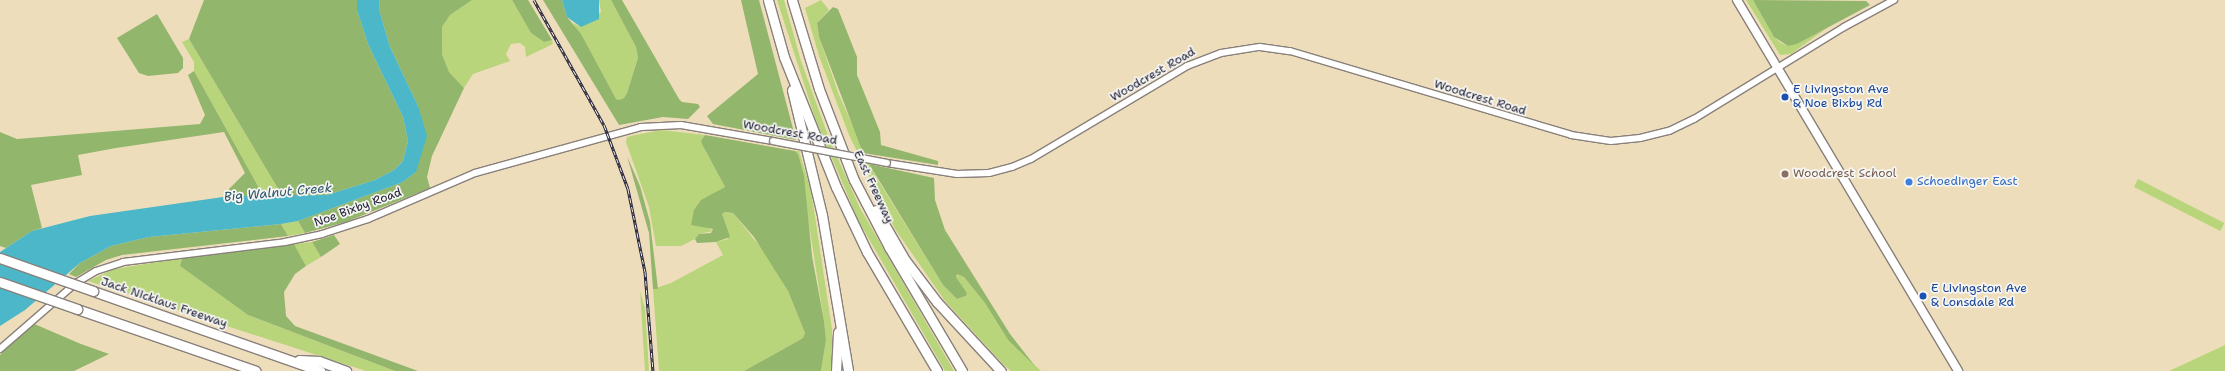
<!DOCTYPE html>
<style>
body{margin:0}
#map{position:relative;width:2225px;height:371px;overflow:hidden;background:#edb;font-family:"Shantell Sans",sans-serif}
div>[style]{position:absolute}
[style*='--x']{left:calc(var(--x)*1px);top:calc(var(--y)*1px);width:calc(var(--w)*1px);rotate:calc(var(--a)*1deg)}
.green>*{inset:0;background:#b9d57b;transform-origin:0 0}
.forest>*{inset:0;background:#92b66b}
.water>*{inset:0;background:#4bb7c8}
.roads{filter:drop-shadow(1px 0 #88807b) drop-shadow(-1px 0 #88807b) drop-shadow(0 1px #88807b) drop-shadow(0 -1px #88807b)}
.minor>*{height:6px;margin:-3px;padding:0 3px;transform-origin:3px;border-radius:3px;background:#fff}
.major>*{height:8px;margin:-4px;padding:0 4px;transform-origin:4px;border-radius:4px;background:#fff}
.highway>*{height:9px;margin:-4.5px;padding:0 4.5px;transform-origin:4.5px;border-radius:4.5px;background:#fff}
.rail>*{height:3px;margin-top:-1.5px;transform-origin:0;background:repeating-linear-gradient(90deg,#f6f6f2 0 4.5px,#22223b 0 9px);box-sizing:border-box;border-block:1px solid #22223b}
.bridges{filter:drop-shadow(1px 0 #88807b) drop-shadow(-1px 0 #88807b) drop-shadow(0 1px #88807b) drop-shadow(0 -1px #88807b)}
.minor-bridge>*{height:6px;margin:-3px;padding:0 3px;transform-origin:3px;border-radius:3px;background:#fff}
.highway-bridge>*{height:9px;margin:-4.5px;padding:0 4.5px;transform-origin:4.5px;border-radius:4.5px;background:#fff}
.dots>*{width:11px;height:11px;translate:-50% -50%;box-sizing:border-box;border:2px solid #f6f6f2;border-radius:50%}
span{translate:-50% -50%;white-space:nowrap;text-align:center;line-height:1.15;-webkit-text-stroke:3.5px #f6f6f2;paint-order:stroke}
.street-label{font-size:12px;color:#22223b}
.transit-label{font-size:12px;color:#164399}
.left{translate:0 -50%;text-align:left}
.education-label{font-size:12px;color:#785e54}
.shop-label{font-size:12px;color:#366cbe}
.water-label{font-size:13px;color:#30566c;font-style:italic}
</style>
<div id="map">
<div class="green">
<div style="clip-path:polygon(472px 0,512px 0,531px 33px,544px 42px,552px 40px,553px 44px,526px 57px,525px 47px,520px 43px,511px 44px,506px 54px,510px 61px,473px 74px,464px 88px,449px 72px,442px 54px,442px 27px,450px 15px)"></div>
<div style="clip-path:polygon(599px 0,611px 0,636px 47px,638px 58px,627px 93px,624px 98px,619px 100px,616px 99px,573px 23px,581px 27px,601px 12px)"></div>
<div style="clip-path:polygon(777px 0,784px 0,801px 61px,830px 141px,860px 208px,954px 371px,945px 371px,858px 220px,815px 118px)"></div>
<div style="clip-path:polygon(821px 0,829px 10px,817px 23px,819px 37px,839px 95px,876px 177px,943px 285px,957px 299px,966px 296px,967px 293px,956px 277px,957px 274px,964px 277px,985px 303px,1008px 340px,1041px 371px,1011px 371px,1003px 364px,945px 301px,895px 229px,849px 135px,819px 56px,805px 8px)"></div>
<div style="clip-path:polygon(1746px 0,1753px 0,1774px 37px,1781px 43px,1788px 46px,1797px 44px,1827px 28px,1791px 54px,1780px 55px)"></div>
<div style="clip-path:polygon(189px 39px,283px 197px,264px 197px,194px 71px,194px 62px,182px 42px)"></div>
<div style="clip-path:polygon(662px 130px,705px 135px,703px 146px,725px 187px,698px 203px,707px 227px,713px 231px,699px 234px,695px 239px,681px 246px,656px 246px,649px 207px,626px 142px,627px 137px,635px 135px)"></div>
<div style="clip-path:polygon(795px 151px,799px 151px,811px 190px,832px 329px,832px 371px,821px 371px,826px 340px,824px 321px,798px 154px)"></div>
<div style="left:2138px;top:179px;width:97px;height:9px;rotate:27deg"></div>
<div style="clip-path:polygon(725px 212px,733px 213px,766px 254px,788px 291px,805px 333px,803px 338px,744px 371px,659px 371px,653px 289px,671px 283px,723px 255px,716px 242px,728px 239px,722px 214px)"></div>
<div style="clip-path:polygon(298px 221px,305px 233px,288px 236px,281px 224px)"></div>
<div style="clip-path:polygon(312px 242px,321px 257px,306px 266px,294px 244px)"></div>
<div style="clip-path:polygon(182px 258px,180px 266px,248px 315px,395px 371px,366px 371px,88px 281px,114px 269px)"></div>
<div style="clip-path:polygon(640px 291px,645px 308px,649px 371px,645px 371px)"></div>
<div style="clip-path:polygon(2225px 345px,2225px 371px,2169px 371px)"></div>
</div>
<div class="forest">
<div style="clip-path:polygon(204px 0,357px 0,357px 10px,368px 44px,403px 117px,408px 141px,403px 161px,394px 170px,375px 180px,327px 195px,283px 197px,189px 39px)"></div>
<div style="clip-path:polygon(379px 0,472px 0,450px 15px,442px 27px,442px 54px,449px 72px,464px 88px,432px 156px,427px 177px,430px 188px,346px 222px,305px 233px,298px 221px,403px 182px,416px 172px,418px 106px,390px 47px,380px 13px)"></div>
<div style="clip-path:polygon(512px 0,528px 0,552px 40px,544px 42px,531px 33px)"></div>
<div style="clip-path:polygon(543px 0,562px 0,567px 17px,581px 34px,616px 99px,619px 100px,624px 98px,627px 93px,638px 58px,636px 47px,611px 0,622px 0,679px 99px,682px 102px,698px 104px,700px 107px,688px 119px,663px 117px,619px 125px)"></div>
<div style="clip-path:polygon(741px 0,759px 0,796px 140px,713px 124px,707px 116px,758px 74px)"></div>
<div style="clip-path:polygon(1753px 0,1866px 1px,1870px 5px,1797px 44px,1788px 46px,1774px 37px)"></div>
<div style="clip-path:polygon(833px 7px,838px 9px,857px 57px,857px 75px,880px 132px,881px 145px,938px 161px,938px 165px,863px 153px,819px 37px,817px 23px)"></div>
<div style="clip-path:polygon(157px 14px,183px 58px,183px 68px,178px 73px,148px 76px,139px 73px,117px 38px)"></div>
<div style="clip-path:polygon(194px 71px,264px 197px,230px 196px,229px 189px,245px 173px,224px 132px,116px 148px,78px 155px,82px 175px,31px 185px,42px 228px,32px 231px,6px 248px,0 246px,0 132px,17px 139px,200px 124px,205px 115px,188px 75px)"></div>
<div style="clip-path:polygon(705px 135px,795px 151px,798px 154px,804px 176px,812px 256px,824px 321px,826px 340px,821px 371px,744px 371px,796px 342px,803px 338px,805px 333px,788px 291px,754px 237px,733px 213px,725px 212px,722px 214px,730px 237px,716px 242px,697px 243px,695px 239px,699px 234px,711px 233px,713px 229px,691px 225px,694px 210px,701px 200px,725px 187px,703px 146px,701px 141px)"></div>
<div style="clip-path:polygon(627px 156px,640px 186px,650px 222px,658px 289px,653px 289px,649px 233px)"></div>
<div style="clip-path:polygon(869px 164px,934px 178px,935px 200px,945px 230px,1010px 334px,1035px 366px,1008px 340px,985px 303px,964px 277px,957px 274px,956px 277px,967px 293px,966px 296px,957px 299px,943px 285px)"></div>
<div style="clip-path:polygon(281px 224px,288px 236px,122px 255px,106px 260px,76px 277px,69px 274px,80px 263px,111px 246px,149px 237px)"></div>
<div style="clip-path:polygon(334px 235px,340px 244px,321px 257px,312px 242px)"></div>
<div style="clip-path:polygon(294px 244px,306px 266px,295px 274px,284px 292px,286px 316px,295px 326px,418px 371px,395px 371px,248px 315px,180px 266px,182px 258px)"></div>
<div style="clip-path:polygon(32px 323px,81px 344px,109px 354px,74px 371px,0 371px,0 355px)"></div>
</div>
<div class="water">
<div style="clip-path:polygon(357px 0,379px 0,380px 13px,390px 47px,418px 106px,427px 136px,416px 172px,403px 182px,298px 221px,281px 224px,149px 237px,111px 246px,80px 263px,25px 310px,0 326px,0 252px,32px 231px,90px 216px,230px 196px,327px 195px,375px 180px,394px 170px,403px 161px,408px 141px,403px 117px,368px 44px,357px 10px)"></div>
<div style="clip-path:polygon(562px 0,599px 0,599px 19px,581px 27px,567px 17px)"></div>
</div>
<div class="roads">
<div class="minor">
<div style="--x:887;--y:163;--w:71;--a:8.9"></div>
<div style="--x:957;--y:174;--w:32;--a:-2"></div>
<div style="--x:989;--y:173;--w:24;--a:-15"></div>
<div style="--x:1012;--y:167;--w:21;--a:-23"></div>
<div style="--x:1031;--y:159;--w:182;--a:-30.8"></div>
<div style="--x:1187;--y:66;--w:36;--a:-21"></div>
<div style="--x:1221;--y:53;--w:39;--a:-9"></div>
<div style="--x:1260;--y:47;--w:30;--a:8"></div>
<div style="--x:1290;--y:51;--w:293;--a:16.6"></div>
<div style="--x:1571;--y:135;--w:40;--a:8.5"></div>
<div style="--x:1611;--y:141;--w:29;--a:-6"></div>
<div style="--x:1640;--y:138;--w:30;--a:-14"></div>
<div style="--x:1669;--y:131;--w:28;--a:-26"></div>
<div style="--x:1694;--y:119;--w:176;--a:-31.5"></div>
<div style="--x:1844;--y:27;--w:57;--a:-28.4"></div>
<div style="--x:0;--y:349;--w:101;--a:-41"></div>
<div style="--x:76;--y:283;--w:23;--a:-31"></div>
<div style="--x:96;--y:271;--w:28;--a:-18"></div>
<div style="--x:123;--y:262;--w:163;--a:-7"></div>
<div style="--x:285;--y:242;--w:38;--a:-12"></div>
<div style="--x:322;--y:234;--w:48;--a:-18.1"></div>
<div style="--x:368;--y:219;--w:116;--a:-23.3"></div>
<div style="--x:475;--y:173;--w:172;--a:-15.5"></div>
<div style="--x:641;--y:127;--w:40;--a:-2.9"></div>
<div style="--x:681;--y:125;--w:93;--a:9.9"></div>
</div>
<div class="major">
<div style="--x:1737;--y:0;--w:432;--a:59.2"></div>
</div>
<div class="highway">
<div style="--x:768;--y:0;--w:59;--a:74.3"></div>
<div style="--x:784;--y:57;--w:140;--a:68.2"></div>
<div style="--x:836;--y:187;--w:72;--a:64.5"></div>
<div style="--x:867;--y:252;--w:138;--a:59.5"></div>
<div style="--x:792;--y:0;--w:93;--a:73.1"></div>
<div style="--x:819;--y:89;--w:97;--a:69"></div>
<div style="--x:854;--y:180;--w:76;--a:62.4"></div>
<div style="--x:889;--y:247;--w:144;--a:59.5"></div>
<div style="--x:792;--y:90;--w:129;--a:76.5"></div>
<div style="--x:822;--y:215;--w:158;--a:80.5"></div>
<div style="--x:876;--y:210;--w:58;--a:59.9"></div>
<div style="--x:905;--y:260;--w:53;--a:52.7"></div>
<div style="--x:937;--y:302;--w:94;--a:47.2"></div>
<div style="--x:93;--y:291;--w:241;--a:19.4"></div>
<div style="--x:77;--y:309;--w:189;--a:19.1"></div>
<div style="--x:299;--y:360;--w:20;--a:3"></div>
<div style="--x:319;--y:361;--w:29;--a:20"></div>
<div style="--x:836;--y:371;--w:39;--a:-87"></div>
</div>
</div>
<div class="rail">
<div style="--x:534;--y:0;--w:143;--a:60.8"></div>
<div style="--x:604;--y:125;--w:68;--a:69.4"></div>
<div style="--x:628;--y:189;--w:85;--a:78.4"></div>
<div style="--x:645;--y:272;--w:99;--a:85.4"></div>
</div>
<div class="bridges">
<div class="minor-bridge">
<div style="--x:773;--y:141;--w:116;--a:10.9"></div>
</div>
<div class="highway-bridge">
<div style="--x:0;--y:258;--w:99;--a:19.5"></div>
<div style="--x:0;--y:282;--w:82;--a:19.3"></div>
</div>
</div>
<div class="dots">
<div style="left:1785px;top:97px;background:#1a4fb4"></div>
<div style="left:1785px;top:174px;background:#8d6e63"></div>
<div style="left:1909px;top:182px;background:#3f7fe0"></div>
<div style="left:1923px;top:296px;background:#1a4fb4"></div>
</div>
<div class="street-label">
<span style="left:1153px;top:75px;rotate:-30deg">Woodcrest Road</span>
<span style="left:1480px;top:98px;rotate:17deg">Woodcrest Road</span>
<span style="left:790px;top:133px;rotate:10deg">Woodcrest Road</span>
<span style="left:873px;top:187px;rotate:65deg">East Freeway</span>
<span style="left:358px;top:208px;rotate:-20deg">Noe Bixby Road</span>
<span style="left:164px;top:303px;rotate:19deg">Jack Nicklaus Freeway</span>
</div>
<div class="transit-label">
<span class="left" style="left:1793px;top:97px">E Livingston Ave<br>&amp; Noe Bixby Rd</span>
<span class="left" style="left:1931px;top:296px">E Livingston Ave<br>&amp; Lonsdale Rd</span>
</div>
<div class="education-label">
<span class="left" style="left:1793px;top:174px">Woodcrest School</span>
</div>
<div class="shop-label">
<span class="left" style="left:1917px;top:182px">Schoedinger East</span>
</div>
<div class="water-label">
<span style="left:278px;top:193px;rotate:-5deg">Big Walnut Creek</span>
</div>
</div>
